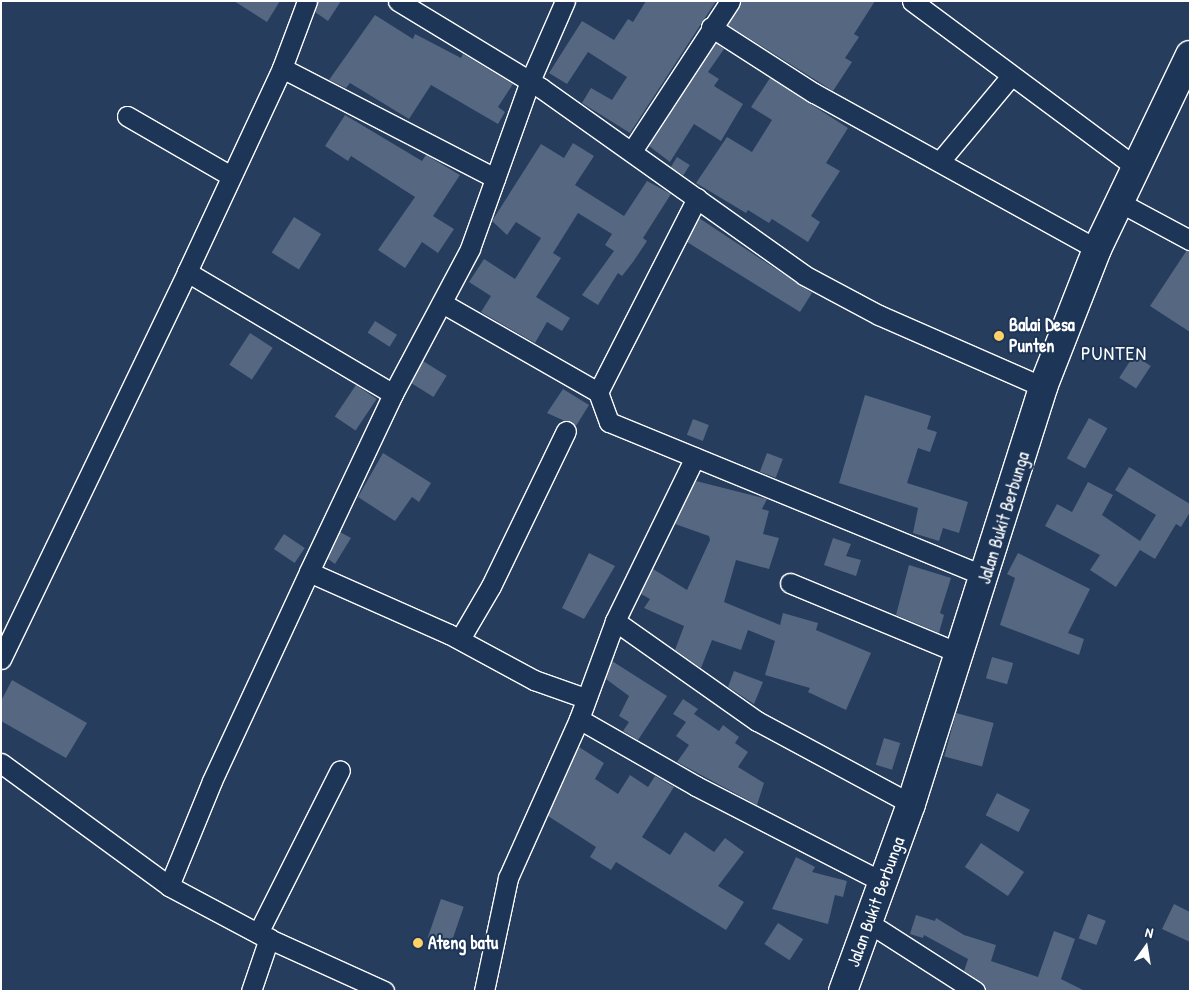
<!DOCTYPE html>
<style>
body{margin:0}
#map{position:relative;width:1191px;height:992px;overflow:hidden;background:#263d5e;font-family:"Patrick Hand",sans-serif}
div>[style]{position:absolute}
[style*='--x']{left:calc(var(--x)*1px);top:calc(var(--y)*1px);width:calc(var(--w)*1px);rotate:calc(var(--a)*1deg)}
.building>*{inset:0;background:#556781;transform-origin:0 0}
.roads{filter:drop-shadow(1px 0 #fff) drop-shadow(-1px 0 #fff) drop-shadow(0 1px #fff) drop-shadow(0 -1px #fff)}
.street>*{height:19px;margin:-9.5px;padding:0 9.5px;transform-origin:9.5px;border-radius:9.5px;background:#1d3557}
.primary>*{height:28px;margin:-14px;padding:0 14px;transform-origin:14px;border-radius:14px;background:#1d3557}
.dots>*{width:14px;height:14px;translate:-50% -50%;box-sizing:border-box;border:2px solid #1d3557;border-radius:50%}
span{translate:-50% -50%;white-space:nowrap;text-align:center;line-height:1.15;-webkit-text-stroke:4px #1d3557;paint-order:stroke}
.poi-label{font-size:18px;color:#fff;font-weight:700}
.left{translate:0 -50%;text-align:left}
.street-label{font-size:18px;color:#fff}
.quarter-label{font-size:20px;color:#fff;letter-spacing:1px}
.frame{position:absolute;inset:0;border:2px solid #fff;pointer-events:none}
.north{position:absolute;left:1121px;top:922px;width:50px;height:50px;-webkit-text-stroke:4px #1d3557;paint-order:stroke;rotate:13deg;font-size:14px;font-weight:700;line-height:20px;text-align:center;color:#fff}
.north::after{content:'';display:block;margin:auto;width:18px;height:22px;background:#fff;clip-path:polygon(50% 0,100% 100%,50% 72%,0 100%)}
</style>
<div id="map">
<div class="building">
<div style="clip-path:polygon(234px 1px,280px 1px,267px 22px)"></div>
<div style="clip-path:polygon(318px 1px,341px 1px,328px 21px,315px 12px)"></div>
<div style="clip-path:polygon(646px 1px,716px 1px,630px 133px,582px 103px,591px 88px,612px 100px,627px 77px,588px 52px,567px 84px,549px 73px,582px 21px,614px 40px,628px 19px,633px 22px)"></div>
<div style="clip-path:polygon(741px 1px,875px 1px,854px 34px,859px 37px,845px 58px,852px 62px,833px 91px,728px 25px)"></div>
<div style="clip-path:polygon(375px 15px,413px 39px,415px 34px,461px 58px,463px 54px,513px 84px,498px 107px,505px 112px,498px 124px,431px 85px,409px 119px,350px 83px,346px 88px,329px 80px)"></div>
<div style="clip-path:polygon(716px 43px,724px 49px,708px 72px,719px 79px,714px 86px,743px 104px,721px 141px,694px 124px,670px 162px,649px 146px)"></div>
<div style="clip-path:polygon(770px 78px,848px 128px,826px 163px,840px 171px,811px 216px,820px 222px,808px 242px,772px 219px,769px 223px,748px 210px,746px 213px,696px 183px,727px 137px,752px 152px,772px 120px,751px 107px)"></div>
<div style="clip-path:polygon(345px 115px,422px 161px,426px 155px,460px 175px,433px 216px,454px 229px,438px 253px,422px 242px,405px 268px,378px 250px,415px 197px,351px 156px,348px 161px,325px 146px)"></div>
<div style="clip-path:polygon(573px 143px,594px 156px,575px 185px,624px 216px,647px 181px,671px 194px,643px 238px,647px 241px,633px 262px,622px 276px,618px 273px,598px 305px,582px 295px,614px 251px,605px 245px,612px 234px,578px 213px,553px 253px,561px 258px,536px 297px,570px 318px,562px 331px,547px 322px,535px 343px,481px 312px,491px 296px,469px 282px,484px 259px,515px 279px,541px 238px,516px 222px,507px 235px,492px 221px,541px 144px,564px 158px)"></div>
<div style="left:677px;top:157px;width:15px;height:12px;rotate:32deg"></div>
<div style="left:294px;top:217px;width:32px;height:42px;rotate:32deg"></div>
<div style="clip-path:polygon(699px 218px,812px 293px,800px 312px,687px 242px)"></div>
<div style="clip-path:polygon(1187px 250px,1190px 251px,1190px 332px,1150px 306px)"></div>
<div style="left:375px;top:321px;width:26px;height:14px;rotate:32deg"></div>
<div style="left:250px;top:333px;width:27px;height:38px;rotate:33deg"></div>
<div style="left:1134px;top:355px;width:20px;height:27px;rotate:33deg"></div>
<div style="left:423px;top:361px;width:28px;height:25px;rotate:32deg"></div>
<div style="left:356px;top:385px;width:25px;height:38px;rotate:34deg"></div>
<div style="clip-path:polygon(563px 389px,589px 405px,576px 426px,547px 413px)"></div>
<div style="clip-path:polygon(865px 395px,931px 416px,927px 429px,937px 432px,930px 452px,918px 448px,907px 483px,968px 502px,959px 533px,943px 528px,939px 541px,913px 533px,918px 508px,839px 483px)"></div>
<div style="left:1089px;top:418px;width:21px;height:46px;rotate:29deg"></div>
<div style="left:693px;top:419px;width:17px;height:17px;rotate:21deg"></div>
<div style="clip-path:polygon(383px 453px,431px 483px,419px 502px,412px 497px,395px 521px,358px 497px)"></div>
<div style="left:767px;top:453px;width:17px;height:20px;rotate:21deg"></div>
<div style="clip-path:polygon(1129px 467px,1190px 504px,1190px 512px,1181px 527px,1176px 524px,1155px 559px,1140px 550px,1116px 587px,1090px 570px,1100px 555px,1045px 526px,1057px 504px,1072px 512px,1088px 482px,1113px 495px,1102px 515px,1140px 541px,1156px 515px,1115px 490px)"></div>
<div style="clip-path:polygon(696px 481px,767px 499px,762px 509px,769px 511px,763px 534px,779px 538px,769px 569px,736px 560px,724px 602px,780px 625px,783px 613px,818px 623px,816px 630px,871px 653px,846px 710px,808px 692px,810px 688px,765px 675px,775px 641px,748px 630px,741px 650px,712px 640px,701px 668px,675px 650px,684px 626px,644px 608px,650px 599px,641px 594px,653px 569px,687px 590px,710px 540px,709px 536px,675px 524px)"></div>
<div style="clip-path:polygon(340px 532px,351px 538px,335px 564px,328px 559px)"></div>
<div style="left:284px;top:534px;width:25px;height:18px;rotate:34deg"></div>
<div style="clip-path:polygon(833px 538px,851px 544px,846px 556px,861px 560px,856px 576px,824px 565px)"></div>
<div style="clip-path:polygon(589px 553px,615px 566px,584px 619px,562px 608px)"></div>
<div style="clip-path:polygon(1018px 553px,1090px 589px,1068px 633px,1084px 639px,1079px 655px,1000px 625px,1015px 578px,1007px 574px)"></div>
<div style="clip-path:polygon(909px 565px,951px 578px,940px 613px,944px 615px,939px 633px,896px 615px)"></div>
<div style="left:992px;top:657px;width:22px;height:22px;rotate:16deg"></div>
<div style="clip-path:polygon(612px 661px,667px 696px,638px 740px,623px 731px,629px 722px,619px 716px,629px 696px,606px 679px)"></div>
<div style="clip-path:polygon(734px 671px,763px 682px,754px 704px,728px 687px)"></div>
<div style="clip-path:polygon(12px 680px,87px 723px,66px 758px,1px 721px,1px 701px)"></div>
<div style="clip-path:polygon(683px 699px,698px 709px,694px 714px,719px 731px,723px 725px,739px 737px,735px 743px,748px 752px,738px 767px,764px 783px,757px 805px,677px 762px,689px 745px,676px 736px,686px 722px,673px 714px)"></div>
<div style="left:956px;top:713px;width:39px;height:45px;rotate:15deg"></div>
<div style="left:884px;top:738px;width:17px;height:28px;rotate:17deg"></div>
<div style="clip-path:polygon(579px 747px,604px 763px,595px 779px,618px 794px,630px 775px,648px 787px,655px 776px,674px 787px,642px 837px,670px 855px,685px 832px,714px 852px,725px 838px,744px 852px,718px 886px,744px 902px,726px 930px,616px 862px,611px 870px,590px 857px,596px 847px,548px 816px)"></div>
<div style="left:997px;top:793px;width:37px;height:25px;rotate:27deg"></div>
<div style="left:981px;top:843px;width:52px;height:29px;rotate:34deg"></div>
<div style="clip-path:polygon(796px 857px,815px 867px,812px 872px,847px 881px,843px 897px,835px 895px,828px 924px,772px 909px)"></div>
<div style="left:441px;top:899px;width:24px;height:41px;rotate:19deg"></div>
<div style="clip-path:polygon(1174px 904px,1190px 912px,1190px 942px,1162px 929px)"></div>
<div style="left:1088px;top:914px;width:19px;height:26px;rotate:21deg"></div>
<div style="clip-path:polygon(916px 915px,935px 921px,936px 918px,964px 935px,996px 945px,991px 961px,1038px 977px,1054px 931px,1075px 939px,1061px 979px,1085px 991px,986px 991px,981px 982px,964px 971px,968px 959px,924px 935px,923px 938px,910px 934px)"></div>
<div style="left:778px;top:923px;width:30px;height:25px;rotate:33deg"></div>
</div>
<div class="roads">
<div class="street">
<div style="--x:398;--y:1;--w:167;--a:31.3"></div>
<div style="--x:541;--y:88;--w:323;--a:35.4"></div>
<div style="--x:804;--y:275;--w:85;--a:28.1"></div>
<div style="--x:879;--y:315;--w:179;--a:23.7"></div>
<div style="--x:565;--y:1;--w:87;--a:113.6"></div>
<div style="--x:530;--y:81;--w:178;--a:109.7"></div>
<div style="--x:470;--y:249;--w:164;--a:118"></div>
<div style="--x:393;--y:394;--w:197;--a:115.3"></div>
<div style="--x:309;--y:572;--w:153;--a:23.9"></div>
<div style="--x:449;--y:634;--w:97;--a:28.4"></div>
<div style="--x:534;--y:680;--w:54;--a:19.4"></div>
<div style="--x:912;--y:1;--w:277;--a:36.6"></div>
<div style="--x:711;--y:27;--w:122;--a:32.7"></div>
<div style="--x:814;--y:93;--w:323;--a:28.9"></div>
<div style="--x:282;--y:68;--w:240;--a:27.3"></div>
<div style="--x:127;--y:116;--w:120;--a:30"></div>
<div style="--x:632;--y:151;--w:179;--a:-56.8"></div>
<div style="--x:941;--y:160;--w:109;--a:-50.2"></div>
<div style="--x:697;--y:198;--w:218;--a:117"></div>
<div style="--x:598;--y:392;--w:32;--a:70"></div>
<div style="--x:609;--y:422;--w:408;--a:22.3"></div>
<div style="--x:1119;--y:202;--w:81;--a:28.2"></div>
<div style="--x:187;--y:272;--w:225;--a:-65"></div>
<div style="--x:282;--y:68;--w:72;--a:-69.5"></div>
<div style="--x:442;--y:303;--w:180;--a:29.7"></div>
<div style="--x:790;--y:583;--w:185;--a:22.5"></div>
<div style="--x:615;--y:621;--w:174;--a:35.2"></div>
<div style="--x:757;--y:721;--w:175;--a:28.3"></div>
<div style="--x:460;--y:639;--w:61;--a:-59.7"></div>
<div style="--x:491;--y:586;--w:172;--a:-64.2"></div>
<div style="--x:1;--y:659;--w:429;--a:-64.3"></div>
<div style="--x:187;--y:272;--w:239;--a:30.6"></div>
<div style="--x:579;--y:719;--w:135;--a:29.8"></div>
<div style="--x:696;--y:786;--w:210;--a:27.2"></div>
<div style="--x:1;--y:763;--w:208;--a:36.2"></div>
<div style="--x:169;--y:886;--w:106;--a:28"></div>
<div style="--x:263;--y:936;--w:133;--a:24.4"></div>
<div style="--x:169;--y:886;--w:113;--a:-67.7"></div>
<div style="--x:212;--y:781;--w:230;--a:-65.1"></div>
<div style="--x:869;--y:923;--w:126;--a:32.7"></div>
<div style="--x:258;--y:933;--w:182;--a:-63.3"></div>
<div style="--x:251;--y:991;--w:56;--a:-71.2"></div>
<div style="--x:484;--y:991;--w:116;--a:-78"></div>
<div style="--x:508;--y:878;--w:174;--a:-65.9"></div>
<div style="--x:579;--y:719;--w:104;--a:-69.8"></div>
<div style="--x:615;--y:621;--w:182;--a:-64"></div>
</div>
<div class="primary">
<div style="--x:843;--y:991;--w:199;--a:-70"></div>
<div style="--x:911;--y:804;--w:437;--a:-72.4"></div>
<div style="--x:1043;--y:387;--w:148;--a:-68.6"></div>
<div style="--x:1097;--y:249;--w:215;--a:-64.4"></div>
</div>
</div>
<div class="dots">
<div style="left:999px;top:336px;background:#ffd166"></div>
<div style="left:418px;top:943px;background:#ffd166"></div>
</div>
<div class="poi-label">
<span class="left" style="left:1009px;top:336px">Balai Desa<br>Punten</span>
<span class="left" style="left:428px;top:943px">Ateng batu</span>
</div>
<div class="street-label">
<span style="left:1004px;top:518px;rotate:-73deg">Jalan Bukit Berbunga</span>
<span style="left:876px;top:902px;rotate:-70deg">Jalan Bukit Berbunga</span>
</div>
<div class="quarter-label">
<span style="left:1114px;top:352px">PUNTEN</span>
</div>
<div class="frame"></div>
<div class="north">N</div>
</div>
